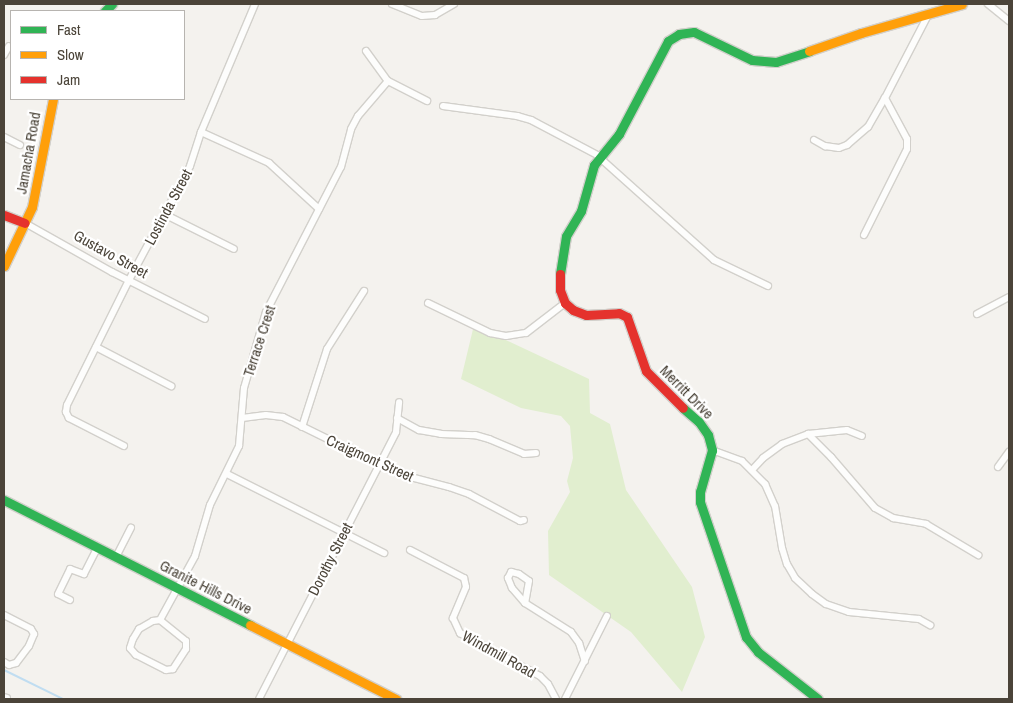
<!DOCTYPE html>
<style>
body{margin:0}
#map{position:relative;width:1013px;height:703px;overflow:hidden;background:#f4f2ee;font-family:"Archivo Narrow",sans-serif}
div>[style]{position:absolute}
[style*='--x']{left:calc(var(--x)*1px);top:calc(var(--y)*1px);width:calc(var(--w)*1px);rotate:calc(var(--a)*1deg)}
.green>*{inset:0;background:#e1eecf}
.stream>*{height:2px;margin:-1px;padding:0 1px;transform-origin:1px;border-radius:1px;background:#c0ddf1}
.roads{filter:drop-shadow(1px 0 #d2d0cb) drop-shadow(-1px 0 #d2d0cb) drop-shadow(0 1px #d2d0cb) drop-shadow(0 -1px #d2d0cb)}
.street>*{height:6px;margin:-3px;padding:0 3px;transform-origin:3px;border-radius:3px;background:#fdfdfc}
.fast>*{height:9px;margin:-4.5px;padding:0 4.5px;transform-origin:4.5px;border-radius:4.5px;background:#30b455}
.slow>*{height:9px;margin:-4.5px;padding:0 4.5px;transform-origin:4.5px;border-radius:4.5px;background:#ff9f0a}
.jam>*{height:9px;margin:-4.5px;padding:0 4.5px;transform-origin:4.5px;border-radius:4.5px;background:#e5322d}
span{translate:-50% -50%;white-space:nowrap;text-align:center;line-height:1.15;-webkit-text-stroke:4.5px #fff;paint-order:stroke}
.street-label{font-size:15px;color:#4b4439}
.frame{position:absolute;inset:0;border:5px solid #4b4439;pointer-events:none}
.legend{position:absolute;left:10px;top:10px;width:175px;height:90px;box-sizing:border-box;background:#fff;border:1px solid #b7b4b0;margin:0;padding:6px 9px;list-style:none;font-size:15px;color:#4b4439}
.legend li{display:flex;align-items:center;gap:10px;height:25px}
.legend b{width:25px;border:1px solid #b7b4b0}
</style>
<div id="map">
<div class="green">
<div style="clip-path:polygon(474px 325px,589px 379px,590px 413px,610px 424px,626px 490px,692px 587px,705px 637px,682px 692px,631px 632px,549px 575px,548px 531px,570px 492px,567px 481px,573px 458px,570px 426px,561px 416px,521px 408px,461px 379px)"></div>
</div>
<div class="stream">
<div style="--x:4;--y:670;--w:66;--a:26.2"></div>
</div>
<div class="roads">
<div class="street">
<div style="--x:392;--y:4;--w:32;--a:22"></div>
<div style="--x:422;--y:16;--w:13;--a:-4"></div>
<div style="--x:435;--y:15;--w:22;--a:-30"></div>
<div style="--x:988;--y:4;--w:27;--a:39"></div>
<div style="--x:366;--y:51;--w:37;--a:54"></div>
<div style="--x:388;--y:81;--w:44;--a:27.1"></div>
<div style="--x:4;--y:55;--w:10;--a:-61"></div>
<div style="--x:443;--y:106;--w:75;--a:7.7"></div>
<div style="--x:517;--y:116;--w:15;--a:16"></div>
<div style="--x:531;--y:120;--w:79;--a:27.9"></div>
<div style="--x:201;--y:132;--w:75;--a:24.5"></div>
<div style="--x:269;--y:163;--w:68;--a:42.6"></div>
<div style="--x:4;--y:137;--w:18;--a:27"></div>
<div style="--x:814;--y:140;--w:13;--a:29"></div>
<div style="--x:825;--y:146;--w:14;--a:8"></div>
<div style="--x:839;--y:148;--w:9;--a:-21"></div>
<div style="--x:847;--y:145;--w:28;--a:-41"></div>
<div style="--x:868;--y:127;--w:34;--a:-60"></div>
<div style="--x:885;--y:98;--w:96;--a:-62.6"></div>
<div style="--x:600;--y:158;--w:153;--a:41.8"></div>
<div style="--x:714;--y:260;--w:60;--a:25.7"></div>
<div style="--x:164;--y:214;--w:78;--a:26.6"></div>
<div style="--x:25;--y:223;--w:100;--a:29.4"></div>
<div style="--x:112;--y:272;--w:104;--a:26.8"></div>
<div style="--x:864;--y:235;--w:96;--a:-63.4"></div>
<div style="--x:907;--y:149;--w:10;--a:-90"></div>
<div style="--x:907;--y:139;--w:47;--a:-118.2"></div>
<div style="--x:428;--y:303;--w:69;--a:25.8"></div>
<div style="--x:490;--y:333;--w:16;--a:11"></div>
<div style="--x:506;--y:336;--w:20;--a:-9"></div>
<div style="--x:526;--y:333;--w:49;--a:-37.6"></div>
<div style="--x:977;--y:314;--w:36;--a:-28"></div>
<div style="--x:96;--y:347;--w:85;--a:27.5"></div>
<div style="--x:242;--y:418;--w:24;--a:-7"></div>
<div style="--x:266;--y:415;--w:17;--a:7"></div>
<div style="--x:283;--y:417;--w:129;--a:26.2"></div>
<div style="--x:399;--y:474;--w:52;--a:14.6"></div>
<div style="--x:449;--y:487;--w:21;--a:19"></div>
<div style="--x:469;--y:494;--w:58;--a:27.9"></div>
<div style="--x:520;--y:521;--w:4;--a:-14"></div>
<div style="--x:397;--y:418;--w:25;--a:29"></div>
<div style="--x:419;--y:430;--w:22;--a:10"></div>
<div style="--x:441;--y:434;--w:34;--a:2"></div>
<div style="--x:475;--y:435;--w:15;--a:16"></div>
<div style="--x:489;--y:439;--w:38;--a:23"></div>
<div style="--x:524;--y:454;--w:12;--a:-5"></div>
<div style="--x:302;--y:427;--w:82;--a:-72.2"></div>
<div style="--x:327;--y:349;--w:69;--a:-57.5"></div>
<div style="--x:808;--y:434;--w:33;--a:45"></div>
<div style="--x:831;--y:457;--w:67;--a:49.2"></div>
<div style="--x:875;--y:508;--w:21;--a:29"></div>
<div style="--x:893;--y:518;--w:34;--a:10"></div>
<div style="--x:926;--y:524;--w:61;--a:30.8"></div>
<div style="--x:124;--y:446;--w:62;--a:-153"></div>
<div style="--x:69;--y:418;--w:7;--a:-117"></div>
<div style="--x:66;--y:412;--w:7;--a:-82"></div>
<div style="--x:67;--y:405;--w:140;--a:-63.6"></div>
<div style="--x:129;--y:280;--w:129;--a:-61.8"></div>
<div style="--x:190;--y:166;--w:36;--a:-72"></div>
<div style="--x:201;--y:132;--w:139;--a:-67.1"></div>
<div style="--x:712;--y:450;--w:32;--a:20"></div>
<div style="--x:742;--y:461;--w:33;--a:45"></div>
<div style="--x:765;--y:484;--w:24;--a:66"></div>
<div style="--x:775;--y:506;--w:43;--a:80.5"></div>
<div style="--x:782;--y:548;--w:17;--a:73"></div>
<div style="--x:787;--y:564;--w:16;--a:60"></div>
<div style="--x:795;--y:578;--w:23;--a:43"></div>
<div style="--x:812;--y:594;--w:17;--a:36"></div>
<div style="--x:826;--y:604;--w:24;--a:19"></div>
<div style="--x:849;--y:612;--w:70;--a:5.7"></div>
<div style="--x:919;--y:619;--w:13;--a:29"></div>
<div style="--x:998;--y:467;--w:19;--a:-54"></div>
<div style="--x:752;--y:470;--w:16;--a:-47"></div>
<div style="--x:763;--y:458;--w:24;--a:-36"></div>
<div style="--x:782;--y:444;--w:28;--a:-21"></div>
<div style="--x:808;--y:434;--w:39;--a:-6"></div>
<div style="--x:847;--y:430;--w:16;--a:22"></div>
<div style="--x:227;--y:474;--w:176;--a:26.7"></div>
<div style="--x:410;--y:550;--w:61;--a:27.4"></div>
<div style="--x:464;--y:578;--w:9;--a:77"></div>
<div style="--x:466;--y:587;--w:34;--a:113"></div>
<div style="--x:453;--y:618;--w:17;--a:65"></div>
<div style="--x:460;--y:633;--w:91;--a:28.3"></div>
<div style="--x:540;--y:676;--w:11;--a:45"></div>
<div style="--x:548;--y:684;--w:17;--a:62"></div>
<div style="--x:116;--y:557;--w:33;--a:-63"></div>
<div style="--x:70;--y:600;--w:13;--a:-153"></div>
<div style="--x:58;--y:594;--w:28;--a:-64"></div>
<div style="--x:70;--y:569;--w:15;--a:20"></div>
<div style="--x:84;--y:574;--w:29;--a:-63"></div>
<div style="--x:525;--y:603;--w:20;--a:-131"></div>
<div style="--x:512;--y:588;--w:11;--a:-112"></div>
<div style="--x:508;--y:578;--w:7;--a:-63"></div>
<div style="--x:511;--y:572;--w:8;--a:14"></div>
<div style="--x:519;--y:574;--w:12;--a:35"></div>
<div style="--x:529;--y:581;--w:22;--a:100"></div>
<div style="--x:525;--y:603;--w:54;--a:32.2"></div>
<div style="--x:571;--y:632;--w:14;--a:54"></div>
<div style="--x:579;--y:643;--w:19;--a:72"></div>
<div style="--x:4;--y:615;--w:30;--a:27"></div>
<div style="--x:31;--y:629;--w:6;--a:59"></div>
<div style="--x:34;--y:634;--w:13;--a:113"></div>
<div style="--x:29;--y:646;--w:21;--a:127"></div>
<div style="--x:16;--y:663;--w:7;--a:164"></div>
<div style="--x:9;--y:665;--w:6;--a:-149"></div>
<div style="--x:160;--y:620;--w:73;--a:-61.3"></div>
<div style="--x:195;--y:556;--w:53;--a:-73.6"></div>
<div style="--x:210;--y:505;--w:66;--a:-63.8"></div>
<div style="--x:239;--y:446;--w:58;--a:-85.1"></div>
<div style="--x:244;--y:388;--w:79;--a:-73.9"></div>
<div style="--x:266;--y:312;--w:163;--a:-62.7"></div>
<div style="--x:341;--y:167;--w:39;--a:-75"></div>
<div style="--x:351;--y:129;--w:15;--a:-62"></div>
<div style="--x:358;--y:116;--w:46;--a:-49.4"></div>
<div style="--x:160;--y:620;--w:33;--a:39"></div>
<div style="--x:186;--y:641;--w:8;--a:90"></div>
<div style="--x:186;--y:649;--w:24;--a:123"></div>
<div style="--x:173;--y:669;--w:7;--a:172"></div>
<div style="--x:166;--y:670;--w:34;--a:-153"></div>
<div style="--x:136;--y:655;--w:9;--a:-131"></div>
<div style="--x:130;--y:648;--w:9;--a:-72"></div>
<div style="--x:133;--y:639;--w:12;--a:-59"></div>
<div style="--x:139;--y:629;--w:16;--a:-30"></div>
<div style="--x:153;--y:621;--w:7;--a:-8"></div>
<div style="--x:4;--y:697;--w:3;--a:18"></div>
<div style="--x:259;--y:699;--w:300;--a:-62.8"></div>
<div style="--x:396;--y:432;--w:30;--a:-84"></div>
<div style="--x:565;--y:699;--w:93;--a:-63.2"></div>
</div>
<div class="fast">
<div style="--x:105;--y:11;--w:10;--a:-45"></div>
<div style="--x:560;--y:274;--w:38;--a:-81"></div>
<div style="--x:566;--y:236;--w:29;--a:-59"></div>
<div style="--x:581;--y:211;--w:48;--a:-74.2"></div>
<div style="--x:594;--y:165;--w:40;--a:-51"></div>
<div style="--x:619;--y:134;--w:105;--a:-62.2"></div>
<div style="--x:668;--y:41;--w:13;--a:-32"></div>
<div style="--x:679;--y:34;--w:15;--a:-8"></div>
<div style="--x:694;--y:32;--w:64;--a:25.8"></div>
<div style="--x:752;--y:60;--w:24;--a:5"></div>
<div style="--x:776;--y:62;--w:35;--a:-18"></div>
<div style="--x:683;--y:408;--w:21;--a:41"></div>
<div style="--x:699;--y:422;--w:16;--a:55"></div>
<div style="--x:708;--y:435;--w:16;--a:75"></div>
<div style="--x:712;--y:450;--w:44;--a:105.9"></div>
<div style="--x:700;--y:492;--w:10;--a:90"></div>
<div style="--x:700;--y:502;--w:143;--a:71.2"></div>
<div style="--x:746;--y:637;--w:19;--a:51"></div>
<div style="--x:758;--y:652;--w:76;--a:38.1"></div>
<div style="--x:4;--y:500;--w:276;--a:26.9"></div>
</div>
<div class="slow">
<div style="--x:809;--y:51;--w:55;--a:-19.1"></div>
<div style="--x:861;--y:33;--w:105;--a:-16"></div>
<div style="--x:4;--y:266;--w:65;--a:-64.6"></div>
<div style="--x:32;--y:207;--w:110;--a:-79"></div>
<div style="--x:250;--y:625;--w:164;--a:26.9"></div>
</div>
<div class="jam">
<div style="--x:4;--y:215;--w:22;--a:21"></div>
<div style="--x:560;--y:274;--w:16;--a:90"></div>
<div style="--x:560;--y:290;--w:14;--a:69"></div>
<div style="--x:565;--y:303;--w:11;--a:41"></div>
<div style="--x:573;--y:310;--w:14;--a:21"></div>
<div style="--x:586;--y:315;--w:33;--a:-3"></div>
<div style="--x:619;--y:313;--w:9;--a:27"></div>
<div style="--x:627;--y:317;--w:57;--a:70.6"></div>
<div style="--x:646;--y:371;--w:52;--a:45"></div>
</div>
</div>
<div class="street-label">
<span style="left:28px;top:153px;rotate:-80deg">Jamacha Road</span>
<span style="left:168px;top:207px;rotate:-62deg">Lostinda Street</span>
<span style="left:111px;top:254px;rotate:29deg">Gustavo Street</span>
<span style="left:259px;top:341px;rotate:-72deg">Terrace Crest</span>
<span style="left:687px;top:392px;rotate:45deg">Merritt Drive</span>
<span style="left:370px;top:458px;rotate:24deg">Craigmont Street</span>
<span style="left:330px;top:559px;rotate:-63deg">Dorothy Street</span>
<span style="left:206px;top:587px;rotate:27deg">Granite Hills Drive</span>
<span style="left:499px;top:654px;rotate:29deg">Windmill Road</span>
</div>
<div class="frame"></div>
<ul class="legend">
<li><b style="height:6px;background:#30b455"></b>Fast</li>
<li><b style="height:6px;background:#ff9f0a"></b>Slow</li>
<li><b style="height:6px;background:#e5322d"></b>Jam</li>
</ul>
</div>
